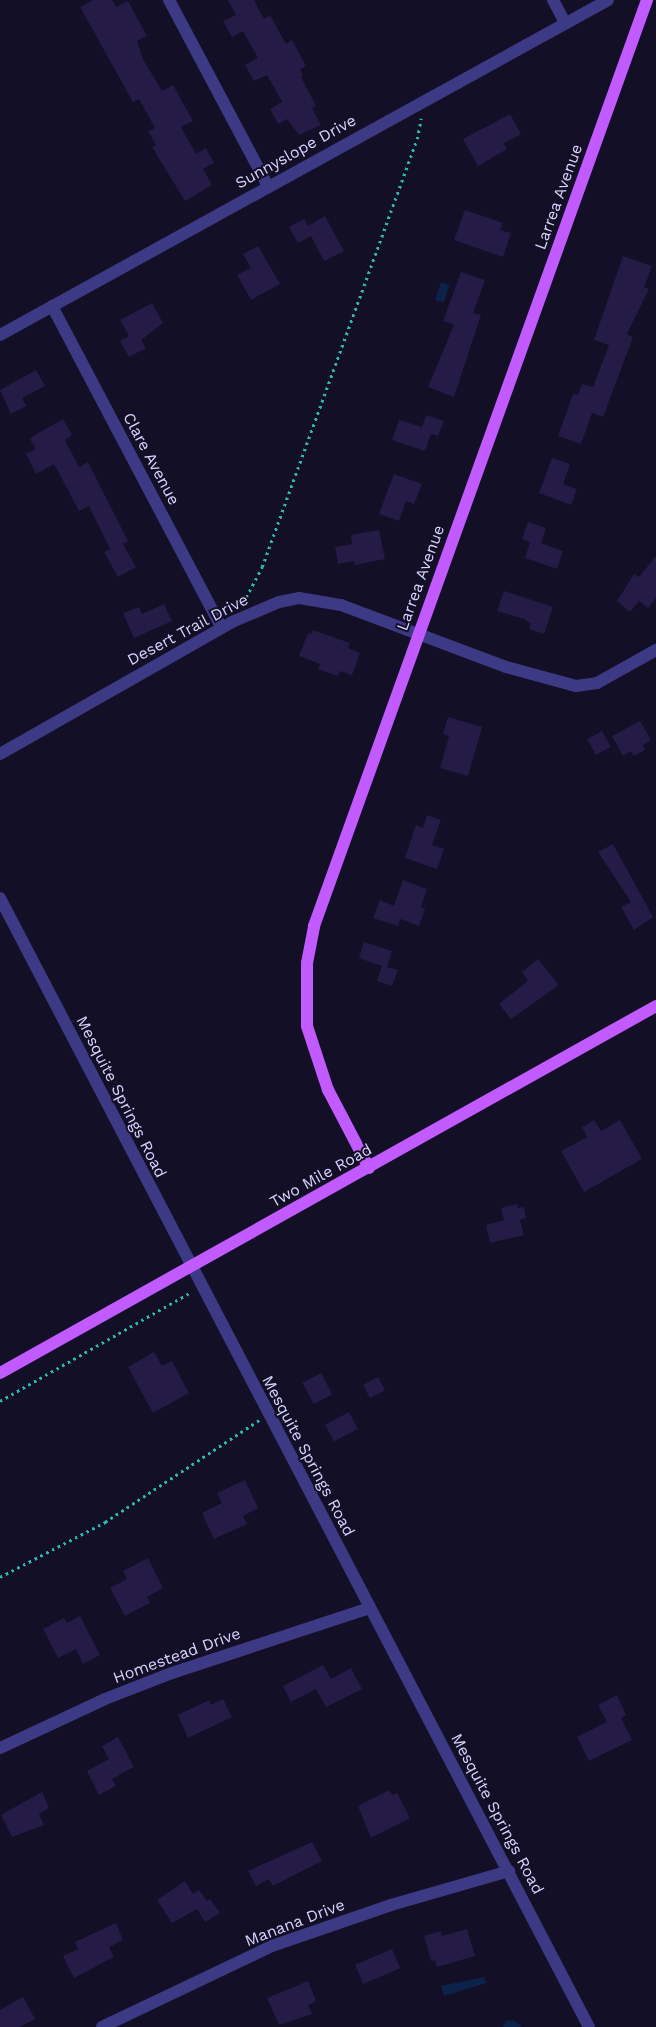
<!DOCTYPE html>
<style>
body{margin:0}
#map{position:relative;width:656px;height:2027px;overflow:hidden;background:#130f26;font-family:"Work Sans",sans-serif}
div>[style]{position:absolute}
[style*='--x']{left:calc(var(--x)*1px);top:calc(var(--y)*1px);width:calc(var(--w)*1px);rotate:calc(var(--a)*1deg)}
.water>*{inset:0;background:#0c2248;transform-origin:0 0}
.building>*{inset:0;background:#241b47;transform-origin:0 0}
.path>*{height:2.5px;margin-top:-1.25px;transform-origin:0;background:repeating-linear-gradient(90deg,#2fb8b0 0 2.5px,transparent 0 6.5px)}
.minor>*{height:12px;margin:-6px;padding:0 6px;transform-origin:6px;border-radius:6px;background:#3d3a85}
.major>*{height:12px;margin:-6px;padding:0 6px;transform-origin:6px;border-radius:6px;background:#c25bff}
span{translate:-50% -50%;white-space:nowrap;text-align:center;line-height:1.15;-webkit-text-stroke:4px #130f26;paint-order:stroke}
.street-label{font-size:16px;color:#d9d4ff}
</style>
<div id="map">
<div class="water">
<div style="left:441px;top:282px;width:9px;height:19px;rotate:18deg"></div>
<div style="clip-path:polygon(484px 1977px,486px 1983px,444px 1996px,441px 1986px)"></div>
<div style="clip-path:polygon(513px 2020px,522px 2027px,503px 2027px,506px 2021px)"></div>
</div>
<div class="building">
<div style="clip-path:polygon(93px 0,112px 0,116px 7px,128px 1px,147px 36px,137px 41px,143px 59px,162px 91px,173px 85px,193px 121px,181px 127px,196px 154px,206px 148px,214px 163px,203px 169px,212px 185px,185px 201px,152px 147px,156px 145px,148px 131px,155px 128px,139px 99px,133px 102px,80px 7px)"></div>
<div style="clip-path:polygon(228px 0,254px 0,264px 19px,270px 15px,286px 44px,292px 40px,306px 66px,300px 69px,303px 76px,301px 77px,316px 106px,312px 108px,321px 125px,299px 135px,287px 119px,278px 124px,270px 109px,282px 102px,267px 75px,254px 81px,245px 65px,258px 58px,243px 31px,232px 37px,223px 21px,236px 15px)"></div>
<div style="clip-path:polygon(510px 114px,521px 134px,504px 143px,507px 149px,478px 166px,463px 139px)"></div>
<div style="clip-path:polygon(465px 210px,503px 223px,500px 230px,511px 233px,503px 257px,454px 240px)"></div>
<div style="clip-path:polygon(325px 216px,344px 251px,324px 261px,311px 236px,298px 243px,289px 227px,304px 219px,308px 226px)"></div>
<div style="clip-path:polygon(258px 246px,280px 284px,251px 300px,237px 275px,251px 268px,243px 254px)"></div>
<div style="clip-path:polygon(623px 256px,652px 266px,644px 287px,649px 289px,627px 334px,633px 337px,603px 417px,592px 413px,581px 444px,558px 436px,573px 394px,578px 395px,582px 384px,593px 387px,609px 345px,594px 340px)"></div>
<div style="clip-path:polygon(461px 272px,485px 280px,473px 313px,481px 315px,454px 397px,428px 387px,454px 325px,443px 321px)"></div>
<div style="clip-path:polygon(152px 303px,163px 323px,141px 340px,146px 348px,129px 357px,120px 341px,129px 336px,120px 320px)"></div>
<div style="clip-path:polygon(36px 370px,45px 386px,22px 398px,26px 406px,11px 414px,0 390px)"></div>
<div style="clip-path:polygon(426px 415px,444px 421px,438px 436px,431px 434px,425px 451px,392px 440px,399px 420px,422px 427px)"></div>
<div style="clip-path:polygon(63px 419px,72px 435px,65px 440px,79px 467px,88px 462px,128px 541px,123px 544px,136px 567px,118px 577px,104px 552px,110px 549px,89px 506px,79px 511px,54px 464px,36px 474px,26px 454px,36px 449px,30px 439px,35px 435px)"></div>
<div style="clip-path:polygon(552px 458px,570px 464px,563px 484px,577px 489px,571px 505px,539px 493px)"></div>
<div style="clip-path:polygon(394px 474px,422px 484px,414px 504px,406px 501px,399px 521px,379px 514px)"></div>
<div style="clip-path:polygon(528px 522px,546px 528px,541px 543px,563px 551px,557px 569px,525px 558px,530px 542px,522px 539px)"></div>
<div style="clip-path:polygon(379px 530px,385px 559px,355px 565px,354px 561px,338px 564px,335px 547px,352px 544px,351px 535px)"></div>
<div style="clip-path:polygon(656px 556px,656px 598px,648px 608px,639px 601px,630px 612px,617px 601px,634px 574px,639px 577px)"></div>
<div style="clip-path:polygon(504px 591px,553px 607px,544px 634px,529px 629px,531px 624px,524px 619px,497px 611px)"></div>
<div style="clip-path:polygon(164px 604px,172px 621px,134px 638px,123px 613px,139px 607px,142px 614px)"></div>
<div style="clip-path:polygon(313px 630px,350px 643px,348px 648px,360px 653px,352px 675px,340px 671px,338px 676px,318px 669px,320px 664px,299px 656px,308px 633px,311px 634px)"></div>
<div style="clip-path:polygon(448px 717px,482px 727px,468px 776px,440px 768px,449px 736px,443px 734px)"></div>
<div style="clip-path:polygon(640px 721px,651px 740px,643px 745px,645px 750px,634px 756px,631px 751px,623px 756px,612px 736px)"></div>
<div style="left:602px;top:731px;width:18px;height:17px;rotate:61deg"></div>
<div style="clip-path:polygon(427px 815px,441px 820px,432px 845px,444px 849px,437px 869px,405px 858px,416px 825px,423px 828px)"></div>
<div style="clip-path:polygon(613px 844px,653px 917px,634px 930px,621px 907px,631px 902px,598px 852px)"></div>
<div style="clip-path:polygon(403px 880px,427px 889px,421px 907px,425px 909px,419px 926px,400px 919px,398px 926px,373px 918px,380px 900px,394px 906px)"></div>
<div style="clip-path:polygon(364px 942px,392px 951px,387px 967px,398px 970px,392px 986px,377px 981px,382px 966px,359px 958px)"></div>
<div style="clip-path:polygon(538px 959px,559px 985px,511px 1019px,499px 1004px,528px 981px,522px 972px)"></div>
<div style="clip-path:polygon(594px 1120px,601px 1131px,620px 1120px,642px 1159px,584px 1192px,561px 1151px,587px 1137px,582px 1127px)"></div>
<div style="clip-path:polygon(517px 1204px,518px 1208px,524px 1207px,526px 1218px,520px 1220px,524px 1235px,490px 1243px,486px 1225px,504px 1220px,501px 1208px)"></div>
<div style="clip-path:polygon(154px 1352px,162px 1366px,172px 1361px,189px 1393px,153px 1413px,128px 1367px)"></div>
<div style="left:321px;top:1373px;width:24px;height:21px;rotate:62deg"></div>
<div style="left:378px;top:1377px;width:15px;height:17px;rotate:62deg"></div>
<div style="left:349px;top:1412px;width:19px;height:27px;rotate:62deg"></div>
<div style="clip-path:polygon(245px 1480px,258px 1508px,243px 1516px,247px 1524px,214px 1539px,202px 1513px,222px 1503px,217px 1493px)"></div>
<div style="clip-path:polygon(148px 1558px,163px 1588px,147px 1597px,150px 1603px,125px 1616px,110px 1588px,127px 1579px,123px 1571px)"></div>
<div style="clip-path:polygon(80px 1616px,100px 1655px,83px 1664px,76px 1649px,58px 1658px,43px 1629px,64px 1618px,67px 1623px)"></div>
<div style="clip-path:polygon(323px 1665px,331px 1679px,351px 1668px,362px 1689px,326px 1707px,316px 1689px,291px 1702px,283px 1686px)"></div>
<div style="clip-path:polygon(617px 1695px,626px 1715px,621px 1718px,632px 1740px,589px 1761px,577px 1737px,607px 1722px,598px 1705px)"></div>
<div style="clip-path:polygon(223px 1699px,232px 1717px,188px 1738px,178px 1715px,209px 1700px,211px 1705px)"></div>
<div style="clip-path:polygon(118px 1737px,134px 1767px,112px 1779px,116px 1786px,99px 1795px,87px 1771px,109px 1759px,102px 1746px)"></div>
<div style="clip-path:polygon(389px 1790px,392px 1795px,397px 1793px,410px 1818px,371px 1838px,358px 1806px)"></div>
<div style="clip-path:polygon(42px 1792px,49px 1808px,39px 1814px,44px 1825px,12px 1837px,1px 1815px)"></div>
<div style="clip-path:polygon(312px 1842px,322px 1861px,273px 1886px,269px 1879px,256px 1886px,248px 1871px)"></div>
<div style="clip-path:polygon(185px 1881px,193px 1894px,199px 1890px,207px 1901px,210px 1899px,220px 1913px,205px 1922px,197px 1909px,172px 1923px,157px 1900px)"></div>
<div style="clip-path:polygon(116px 1923px,123px 1940px,109px 1947px,114px 1957px,74px 1978px,63px 1956px,78px 1949px,75px 1942px)"></div>
<div style="clip-path:polygon(467px 1929px,475px 1956px,437px 1967px,435px 1960px,431px 1961px,424px 1936px,441px 1931px,442px 1936px)"></div>
<div style="left:392px;top:1949px;width:21px;height:40px;rotate:67deg"></div>
<div style="clip-path:polygon(308px 1981px,316px 2001px,308px 2005px,312px 2014px,279px 2025px,267px 1998px)"></div>
<div style="clip-path:polygon(23px 1997px,35px 2019px,20px 2027px,0 2027px,0 2010px)"></div>
</div>
<div class="path">
<div style="--x:243;--y:603;--w:41;--a:-62.2"></div>
<div style="--x:262;--y:567;--w:455;--a:-70.1"></div>
<div style="--x:417;--y:139;--w:21;--a:-79"></div>
<div style="--x:0;--y:1401;--w:220;--a:-29.7"></div>
<div style="--x:0;--y:1577;--w:119;--a:-27.6"></div>
<div style="--x:105;--y:1522;--w:185;--a:-33.5"></div>
</div>
<div class="minor">
<div style="--x:169;--y:0;--w:211;--a:62"></div>
<div style="--x:553;--y:0;--w:26;--a:62"></div>
<div style="--x:52;--y:306;--w:363;--a:62.2"></div>
<div style="--x:0;--y:335;--w:694;--a:-28.85"></div>
<div style="--x:0;--y:754;--w:267;--a:-29.6"></div>
<div style="--x:232;--y:622;--w:51;--a:-23.1"></div>
<div style="--x:279;--y:602;--w:20;--a:-11"></div>
<div style="--x:299;--y:598;--w:43;--a:9.5"></div>
<div style="--x:341;--y:605;--w:176;--a:20.6"></div>
<div style="--x:506;--y:667;--w:73;--a:15.2"></div>
<div style="--x:576;--y:686;--w:21;--a:-8"></div>
<div style="--x:597;--y:683;--w:68;--a:-29.2"></div>
<div style="--x:0;--y:898;--w:1273;--a:62.45"></div>
<div style="--x:0;--y:1748;--w:116;--a:-25"></div>
<div style="--x:105;--y:1699;--w:72;--a:-21.2"></div>
<div style="--x:172;--y:1673;--w:208;--a:-18.2"></div>
<div style="--x:102;--y:2027;--w:188;--a:-25.5"></div>
<div style="--x:272;--y:1946;--w:126;--a:-19"></div>
<div style="--x:391;--y:1905;--w:123;--a:-16.1"></div>
</div>
<div class="major">
<div style="--x:369;--y:1168;--w:88;--a:-117.7"></div>
<div style="--x:328;--y:1090;--w:67;--a:-108.2"></div>
<div style="--x:307;--y:1026;--w:63;--a:-90"></div>
<div style="--x:307;--y:963;--w:38;--a:-79"></div>
<div style="--x:314;--y:926;--w:984;--a:-70.22"></div>
<div style="--x:0;--y:1373;--w:752;--a:-29.22"></div>
</div>
<div class="street-label">
<span style="left:296px;top:152px;rotate:-29deg">Sunnyslope Drive</span>
<span style="left:559px;top:197px;rotate:-70deg">Larrea Avenue</span>
<span style="left:151px;top:459px;rotate:62deg">Clare Avenue</span>
<span style="left:421px;top:578px;rotate:-70deg">Larrea Avenue</span>
<span style="left:188px;top:630px;rotate:-28deg">Desert Trail Drive</span>
<span style="left:121px;top:1097px;rotate:63deg">Mesquite Springs Road</span>
<span style="left:321px;top:1176px;rotate:-29deg">Two Mile Road</span>
<span style="left:308px;top:1456px;rotate:62deg">Mesquite Springs Road</span>
<span style="left:177px;top:1656px;rotate:-20deg">Homestead Drive</span>
<span style="left:497px;top:1814px;rotate:62deg">Mesquite Springs Road</span>
<span style="left:295px;top:1923px;rotate:-21deg">Manana Drive</span>
</div>
</div>
